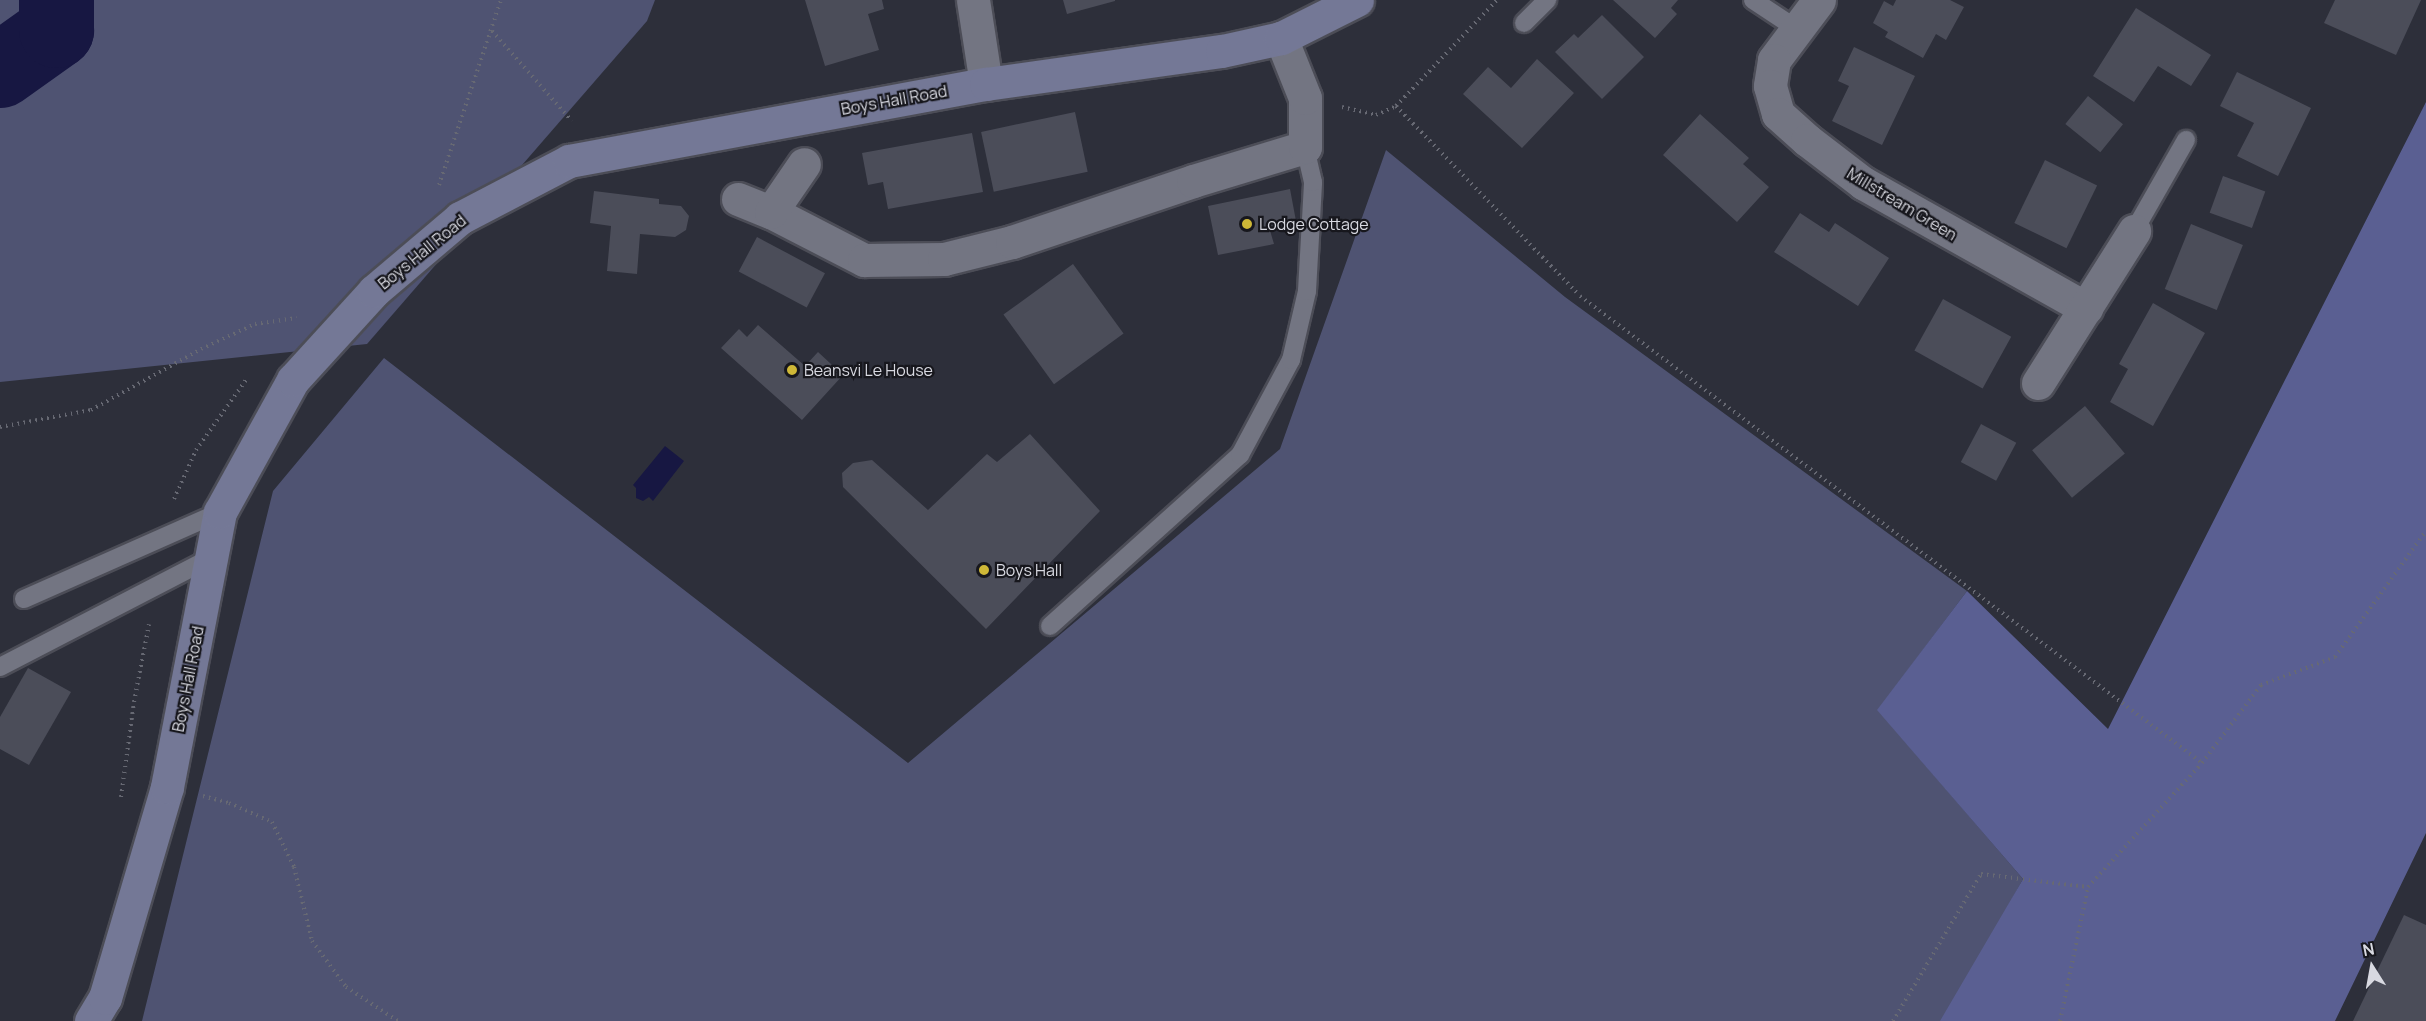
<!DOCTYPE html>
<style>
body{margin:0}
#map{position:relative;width:2426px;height:1021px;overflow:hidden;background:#2d2f3a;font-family:Manrope,sans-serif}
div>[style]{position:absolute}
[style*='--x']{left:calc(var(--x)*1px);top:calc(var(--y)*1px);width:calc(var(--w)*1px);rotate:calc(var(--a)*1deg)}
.green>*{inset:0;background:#4f5372}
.forest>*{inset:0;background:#5a5f92}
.water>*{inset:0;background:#171742}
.river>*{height:75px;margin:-37.5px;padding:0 37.5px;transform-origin:37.5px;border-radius:37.5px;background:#171742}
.building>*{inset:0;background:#4b4d59;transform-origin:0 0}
.path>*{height:4px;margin-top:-2px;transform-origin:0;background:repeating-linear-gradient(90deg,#676973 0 1.5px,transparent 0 6px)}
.roads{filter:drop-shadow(2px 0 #4c4d57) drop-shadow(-2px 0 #4c4d57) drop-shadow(0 2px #4c4d57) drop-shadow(0 -2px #4c4d57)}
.lane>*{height:18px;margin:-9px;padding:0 9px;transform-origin:9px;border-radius:9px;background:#737582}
.street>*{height:33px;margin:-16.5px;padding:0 16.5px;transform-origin:16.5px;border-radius:16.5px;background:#737582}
.secondary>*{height:33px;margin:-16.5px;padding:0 16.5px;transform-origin:16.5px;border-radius:16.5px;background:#747896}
.dots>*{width:16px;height:16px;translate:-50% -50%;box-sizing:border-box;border:3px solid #17171d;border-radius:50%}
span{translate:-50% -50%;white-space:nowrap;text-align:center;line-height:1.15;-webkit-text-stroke:4.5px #17171d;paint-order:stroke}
.street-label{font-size:16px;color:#d8d9e1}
.poi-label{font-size:16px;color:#d8d9e1}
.left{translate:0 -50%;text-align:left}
.north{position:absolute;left:2342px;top:937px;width:60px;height:60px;-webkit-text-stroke:4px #17171d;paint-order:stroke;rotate:349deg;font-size:16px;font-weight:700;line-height:24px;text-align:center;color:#d8d9e1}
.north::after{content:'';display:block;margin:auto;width:21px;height:27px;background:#d8d9e1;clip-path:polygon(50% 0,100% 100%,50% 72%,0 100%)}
</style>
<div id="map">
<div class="green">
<div style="clip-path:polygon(0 0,655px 0,647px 21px,367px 344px,0 382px)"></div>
<div style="clip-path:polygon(1386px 150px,1565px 297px,1967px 591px,1878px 710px,2023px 879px,1944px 1021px,142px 1021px,273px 491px,384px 358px,908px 763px,1280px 449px)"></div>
</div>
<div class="forest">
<div style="clip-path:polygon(2426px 102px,2426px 833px,2335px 1021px,1940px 1021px,2023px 879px,1877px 710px,1967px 591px,2108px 729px)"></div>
</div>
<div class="water">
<div style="clip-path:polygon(665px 446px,684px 461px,653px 501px,649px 497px,643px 501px,636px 498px,636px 488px,633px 485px)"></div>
</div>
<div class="river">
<div style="--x:0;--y:70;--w:69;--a:-35.5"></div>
<div style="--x:56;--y:30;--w:30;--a:-90"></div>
</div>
<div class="building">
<div style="clip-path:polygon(805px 0,882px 0,884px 9px,868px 14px,879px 50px,825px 66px)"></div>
<div style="clip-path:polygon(1063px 0,1115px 0,1115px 1px,1067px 14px)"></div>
<div style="clip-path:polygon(1613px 0,1678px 0,1671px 8px,1677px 14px,1655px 38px)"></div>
<div style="clip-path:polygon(1896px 0,1950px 0,1964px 7px,1946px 40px,1936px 34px,1923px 58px,1885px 37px,1888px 32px,1873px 23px,1884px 1px,1893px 6px)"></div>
<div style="clip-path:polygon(2335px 0,2421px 0,2396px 55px,2324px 23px)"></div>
<div style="clip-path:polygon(2136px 8px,2211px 55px,2191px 86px,2158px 66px,2134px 102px,2093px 76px)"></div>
<div style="clip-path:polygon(1602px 15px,1644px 57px,1602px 99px,1555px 52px,1574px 34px,1578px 38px)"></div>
<div style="clip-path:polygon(1854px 47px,1915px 76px,1882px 145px,1832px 121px,1849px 86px,1838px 81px)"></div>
<div style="clip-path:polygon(1537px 59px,1574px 93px,1522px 148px,1463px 94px,1488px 67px,1511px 88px)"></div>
<div style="clip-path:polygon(2237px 72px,2311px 108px,2278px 176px,2237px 156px,2254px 123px,2220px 106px)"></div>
<div style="left:2088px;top:96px;width:45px;height:36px;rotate:39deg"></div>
<div style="left:1075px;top:112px;width:61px;height:96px;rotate:78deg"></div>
<div style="clip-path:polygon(1700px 114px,1749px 158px,1743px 164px,1769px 187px,1737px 222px,1663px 155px)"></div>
<div style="clip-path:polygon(972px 133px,983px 192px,888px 209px,883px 182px,868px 185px,862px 153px)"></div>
<div style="left:2045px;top:160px;width:58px;height:70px;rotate:26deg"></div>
<div style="left:2223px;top:176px;width:45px;height:39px;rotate:20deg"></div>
<div style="clip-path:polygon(1290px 189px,1296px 221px,1269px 227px,1274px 244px,1218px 255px,1208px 206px)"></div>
<div style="clip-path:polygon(594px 191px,659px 199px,659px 204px,681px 206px,689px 216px,686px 230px,675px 237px,640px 234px,637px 274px,607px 271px,611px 226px,590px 223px)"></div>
<div style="clip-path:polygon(1800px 213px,1829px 232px,1835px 223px,1889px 258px,1858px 306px,1774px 252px)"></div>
<div style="left:2191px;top:224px;width:56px;height:70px;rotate:22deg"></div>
<div style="left:757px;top:237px;width:77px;height:39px;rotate:28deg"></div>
<div style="left:1073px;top:264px;width:86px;height:86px;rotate:54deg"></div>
<div style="left:1943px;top:299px;width:78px;height:59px;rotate:29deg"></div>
<div style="clip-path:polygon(2153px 303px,2205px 333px,2153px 426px,2110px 402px,2128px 369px,2119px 364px)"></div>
<div style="clip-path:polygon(758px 325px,805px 366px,818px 352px,843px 375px,802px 420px,721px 348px,739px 329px,747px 337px)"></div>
<div style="left:2085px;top:406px;width:62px;height:69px;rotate:50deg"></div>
<div style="left:1981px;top:424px;width:40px;height:43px;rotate:28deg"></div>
<div style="clip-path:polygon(1030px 434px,1100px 511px,986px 629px,843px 487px,842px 473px,853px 463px,872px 460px,928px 510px,987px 454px,997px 462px)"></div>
<div style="clip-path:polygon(28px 668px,71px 692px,29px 765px,0 749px,0 717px)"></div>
<div style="clip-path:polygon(2404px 915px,2426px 925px,2426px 1021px,2353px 1021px)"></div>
</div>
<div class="path">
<div style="--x:492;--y:31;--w:120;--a:48.4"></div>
<div style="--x:1396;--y:106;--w:264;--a:45.9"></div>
<div style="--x:1580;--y:296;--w:778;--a:36.9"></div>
<div style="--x:1342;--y:107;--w:35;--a:13"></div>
<div style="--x:1376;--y:115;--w:22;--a:-24"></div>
<div style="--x:1396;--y:106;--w:146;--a:-46.4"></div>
<div style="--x:439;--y:185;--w:195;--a:-71.5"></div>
<div style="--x:0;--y:427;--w:93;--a:-10.6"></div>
<div style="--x:91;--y:410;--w:126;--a:-29"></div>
<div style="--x:201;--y:349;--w:60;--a:-24.8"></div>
<div style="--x:255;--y:324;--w:42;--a:-8.1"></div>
<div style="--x:174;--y:499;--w:54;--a:-65.8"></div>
<div style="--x:196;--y:450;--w:86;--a:-54.5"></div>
<div style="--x:203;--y:796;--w:27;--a:15"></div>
<div style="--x:229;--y:803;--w:47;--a:23.8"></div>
<div style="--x:272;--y:822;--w:50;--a:63.9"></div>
<div style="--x:294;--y:867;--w:76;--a:76.3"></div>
<div style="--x:312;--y:941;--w:57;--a:53.5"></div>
<div style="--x:346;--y:987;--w:62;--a:33.2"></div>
<div style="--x:121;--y:797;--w:96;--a:-82.2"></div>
<div style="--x:134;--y:702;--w:79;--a:-79.1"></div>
<div style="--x:1893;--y:1021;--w:171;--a:-59.1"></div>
<div style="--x:1981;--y:874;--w:108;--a:6.9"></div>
<div style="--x:2060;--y:1021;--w:137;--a:-78.2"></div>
<div style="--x:2088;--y:887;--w:168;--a:-47.4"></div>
<div style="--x:2202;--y:763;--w:98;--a:-52.9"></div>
<div style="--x:2261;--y:685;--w:79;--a:-20.7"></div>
<div style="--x:2335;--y:657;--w:155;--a:-54.2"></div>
</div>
<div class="roads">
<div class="lane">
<div style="--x:1753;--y:0;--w:53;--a:33.4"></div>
<div style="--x:1524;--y:23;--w:33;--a:-45"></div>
<div style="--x:2134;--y:231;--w:105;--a:-60.3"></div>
<div style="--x:24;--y:599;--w:214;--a:-23.9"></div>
<div style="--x:1050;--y:626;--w:256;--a:-42"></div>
<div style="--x:1240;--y:455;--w:108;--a:-61.8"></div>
<div style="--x:1291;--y:360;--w:71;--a:-76.9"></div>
<div style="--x:1307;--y:291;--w:109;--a:-86.8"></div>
<div style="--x:1313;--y:182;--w:36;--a:-103"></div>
<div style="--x:0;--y:667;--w:237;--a:-27.4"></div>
</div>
<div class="street">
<div style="--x:973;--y:0;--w:85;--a:81.2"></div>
<div style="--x:1819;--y:0;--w:75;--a:126.9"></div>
<div style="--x:1774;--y:60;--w:26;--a:99"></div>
<div style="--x:1770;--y:86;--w:29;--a:74"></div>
<div style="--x:1778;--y:114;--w:39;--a:42"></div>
<div style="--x:1807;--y:140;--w:71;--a:37.5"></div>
<div style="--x:1863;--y:183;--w:256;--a:29.3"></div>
<div style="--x:738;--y:199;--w:35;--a:22"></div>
<div style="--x:771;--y:212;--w:105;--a:27.3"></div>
<div style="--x:864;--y:260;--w:80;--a:-0.7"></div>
<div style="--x:944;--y:259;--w:70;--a:-14"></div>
<div style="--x:1012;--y:242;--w:191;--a:-18.6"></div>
<div style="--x:1193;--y:181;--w:117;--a:-16.9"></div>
<div style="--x:1305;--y:147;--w:49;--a:-90"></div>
<div style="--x:1305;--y:98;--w:65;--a:-111.8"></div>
<div style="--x:771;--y:212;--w:58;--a:-55.5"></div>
<div style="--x:2038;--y:383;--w:180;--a:-57.7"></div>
</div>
<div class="secondary">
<div style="--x:91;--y:1021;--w:27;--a:-59"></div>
<div style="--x:105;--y:998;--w:220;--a:-73.6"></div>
<div style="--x:167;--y:787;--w:280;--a:-79.1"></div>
<div style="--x:220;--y:512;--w:151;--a:-61.1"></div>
<div style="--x:293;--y:380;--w:120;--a:-47.7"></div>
<div style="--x:374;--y:291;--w:113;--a:-40.3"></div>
<div style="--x:460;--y:218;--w:123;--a:-27.6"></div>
<div style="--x:569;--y:161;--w:424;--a:-10.5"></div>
<div style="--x:986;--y:84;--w:238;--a:-8"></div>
<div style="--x:1222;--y:51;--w:60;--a:-12.4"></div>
<div style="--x:1281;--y:38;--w:85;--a:-26.6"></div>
</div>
</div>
<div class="dots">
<div style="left:1247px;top:224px;background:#cfb837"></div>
<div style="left:792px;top:370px;background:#cfb837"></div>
<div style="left:984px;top:570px;background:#cfb837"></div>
</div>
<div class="street-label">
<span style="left:894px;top:100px;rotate:-10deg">Boys Hall Road</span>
<span style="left:1902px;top:204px;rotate:31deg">Millstream Green</span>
<span style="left:422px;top:252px;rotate:-39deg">Boys Hall Road</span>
<span style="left:188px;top:679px;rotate:-79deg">Boys Hall Road</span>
</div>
<div class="poi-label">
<span class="left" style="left:1259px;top:224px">Lodge Cottage</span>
<span class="left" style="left:804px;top:370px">Beansvi Le House</span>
<span class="left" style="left:996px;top:570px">Boys Hall</span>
</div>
<div class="north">N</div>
</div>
